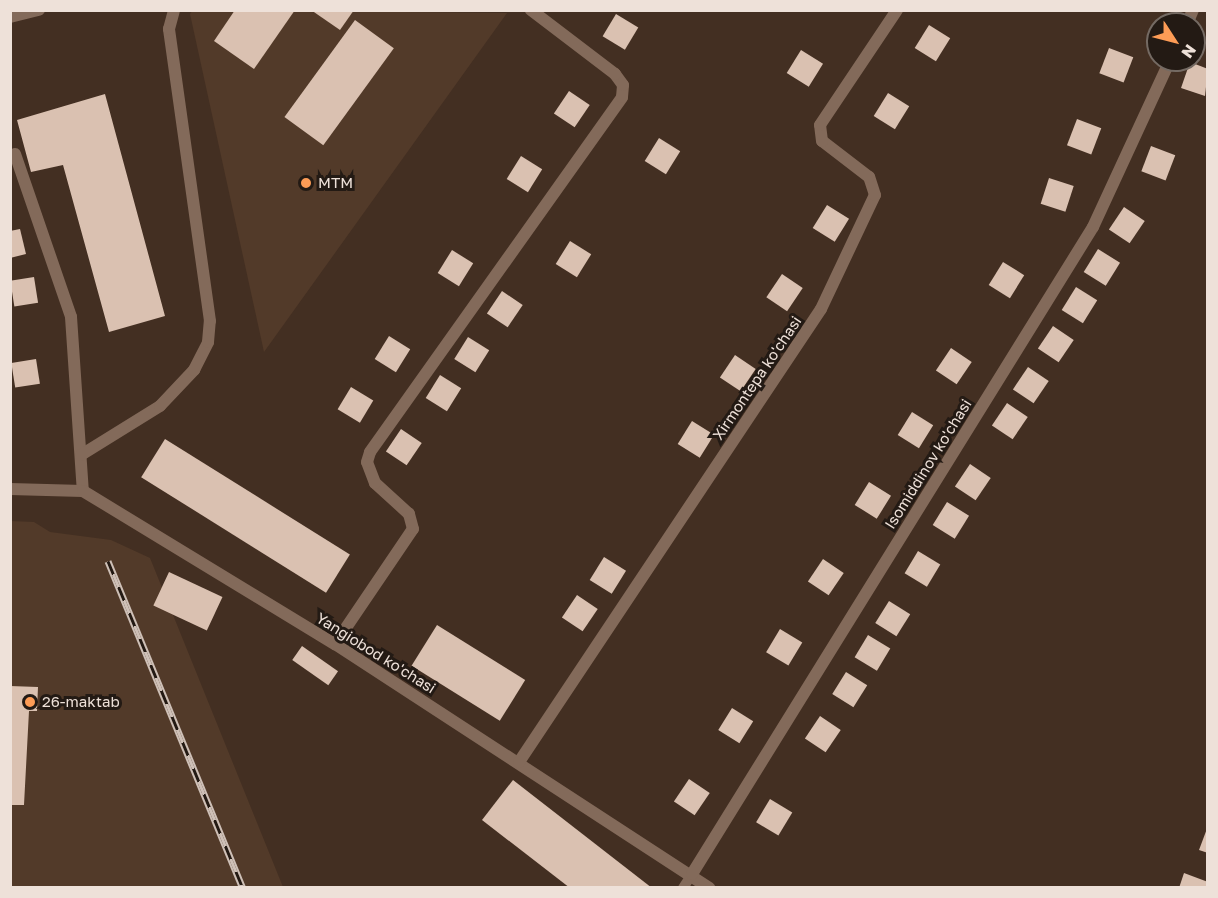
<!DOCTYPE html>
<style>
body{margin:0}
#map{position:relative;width:1218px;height:898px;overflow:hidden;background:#432f22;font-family:"Golos Text",sans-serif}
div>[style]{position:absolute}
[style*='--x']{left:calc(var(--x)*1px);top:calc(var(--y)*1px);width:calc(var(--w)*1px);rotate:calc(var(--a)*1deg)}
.built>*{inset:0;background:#523a29}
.building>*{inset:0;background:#dac1b1;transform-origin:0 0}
.service>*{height:10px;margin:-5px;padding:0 5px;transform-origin:5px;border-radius:5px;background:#836a5a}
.minor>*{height:12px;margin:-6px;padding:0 6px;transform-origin:6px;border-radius:6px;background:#836a5a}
.rail>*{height:7px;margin-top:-3.5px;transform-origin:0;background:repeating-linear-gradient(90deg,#231a14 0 14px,#cec0b7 0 28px);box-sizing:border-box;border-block:2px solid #cec0b7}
.dots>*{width:16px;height:16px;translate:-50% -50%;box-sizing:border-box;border:3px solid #231a14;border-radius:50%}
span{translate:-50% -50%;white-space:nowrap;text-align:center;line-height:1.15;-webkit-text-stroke:6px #231a14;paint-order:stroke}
.poi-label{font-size:15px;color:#eee1d9}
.left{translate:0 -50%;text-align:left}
.street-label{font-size:15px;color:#eee1d9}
.frame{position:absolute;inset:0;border:12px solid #eee1d9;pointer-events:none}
.north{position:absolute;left:1146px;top:12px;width:60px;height:60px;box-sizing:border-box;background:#231a14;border:2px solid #746a63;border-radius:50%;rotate:126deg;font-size:16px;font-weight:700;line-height:24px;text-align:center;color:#eee1d9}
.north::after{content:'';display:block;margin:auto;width:21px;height:27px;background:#fd9c56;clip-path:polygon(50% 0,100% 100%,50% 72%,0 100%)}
</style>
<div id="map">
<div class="built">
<div style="clip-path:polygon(193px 10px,507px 13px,264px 352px,190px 14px)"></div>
<div style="clip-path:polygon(10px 521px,34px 522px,50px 532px,111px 540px,150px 558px,283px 887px,11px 887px)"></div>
</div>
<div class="building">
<div style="clip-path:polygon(235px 10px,295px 10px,254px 69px,214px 41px)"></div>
<div style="clip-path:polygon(311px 10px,354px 10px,340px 30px)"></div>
<div style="left:616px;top:14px;width:26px;height:26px;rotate:31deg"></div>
<div style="left:355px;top:20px;width:48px;height:120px;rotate:36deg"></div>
<div style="left:929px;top:25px;width:25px;height:27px;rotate:32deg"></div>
<div style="left:1109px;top:48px;width:26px;height:27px;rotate:21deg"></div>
<div style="left:801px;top:50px;width:26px;height:27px;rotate:32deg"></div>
<div style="clip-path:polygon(1190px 62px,1208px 69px,1205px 96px,1181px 88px)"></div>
<div style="left:569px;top:91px;width:25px;height:27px;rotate:34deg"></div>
<div style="left:888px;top:93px;width:25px;height:27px;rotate:32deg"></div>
<div style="clip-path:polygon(105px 94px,165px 316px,109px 332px,63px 165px,31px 172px,17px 120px)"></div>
<div style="left:1077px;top:119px;width:26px;height:28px;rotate:21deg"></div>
<div style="left:659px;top:138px;width:25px;height:27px;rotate:32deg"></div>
<div style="left:1151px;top:146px;width:26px;height:27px;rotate:21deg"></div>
<div style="left:521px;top:156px;width:25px;height:27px;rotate:32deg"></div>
<div style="left:1049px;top:178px;width:26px;height:27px;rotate:18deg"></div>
<div style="left:827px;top:205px;width:26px;height:27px;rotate:32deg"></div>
<div style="left:1124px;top:207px;width:25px;height:27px;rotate:34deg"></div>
<div style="clip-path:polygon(20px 229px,26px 254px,10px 258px,10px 231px)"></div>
<div style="left:570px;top:241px;width:25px;height:27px;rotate:32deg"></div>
<div style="left:1098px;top:249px;width:26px;height:27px;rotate:32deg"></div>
<div style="left:452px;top:250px;width:25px;height:27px;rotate:32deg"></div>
<div style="left:1003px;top:262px;width:25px;height:27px;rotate:32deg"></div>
<div style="left:782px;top:274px;width:25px;height:28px;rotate:34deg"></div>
<div style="left:34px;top:277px;width:26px;height:24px;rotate:81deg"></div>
<div style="left:1076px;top:287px;width:25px;height:27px;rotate:32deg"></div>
<div style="left:502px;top:291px;width:25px;height:27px;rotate:34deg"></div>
<div style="left:1053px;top:326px;width:25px;height:27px;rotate:34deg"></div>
<div style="left:389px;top:336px;width:25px;height:27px;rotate:32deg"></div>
<div style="left:468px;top:337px;width:25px;height:26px;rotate:32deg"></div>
<div style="left:951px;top:348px;width:25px;height:27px;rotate:34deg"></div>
<div style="left:735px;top:355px;width:25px;height:27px;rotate:34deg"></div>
<div style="left:36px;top:359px;width:25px;height:25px;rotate:81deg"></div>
<div style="left:1028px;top:367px;width:25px;height:27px;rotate:34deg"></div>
<div style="left:440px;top:375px;width:25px;height:27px;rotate:32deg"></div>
<div style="left:351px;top:387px;width:26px;height:26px;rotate:31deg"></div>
<div style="left:1007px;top:403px;width:25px;height:27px;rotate:34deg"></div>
<div style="left:912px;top:412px;width:25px;height:27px;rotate:32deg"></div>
<div style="left:692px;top:421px;width:26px;height:27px;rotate:32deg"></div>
<div style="left:401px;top:429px;width:25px;height:27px;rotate:34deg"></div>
<div style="left:165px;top:439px;width:218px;height:45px;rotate:32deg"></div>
<div style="left:970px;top:464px;width:25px;height:27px;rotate:34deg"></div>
<div style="left:869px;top:482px;width:26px;height:27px;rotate:32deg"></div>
<div style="left:947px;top:502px;width:26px;height:27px;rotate:32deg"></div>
<div style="left:918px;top:551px;width:26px;height:26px;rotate:31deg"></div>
<div style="left:604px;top:557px;width:26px;height:27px;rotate:32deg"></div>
<div style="left:823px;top:559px;width:25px;height:27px;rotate:34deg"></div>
<div style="left:169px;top:572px;width:59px;height:37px;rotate:25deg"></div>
<div style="left:577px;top:595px;width:25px;height:27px;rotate:34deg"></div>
<div style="left:889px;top:601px;width:25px;height:26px;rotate:32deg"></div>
<div style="left:437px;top:625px;width:104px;height:48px;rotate:32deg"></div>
<div style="left:780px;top:629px;width:26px;height:27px;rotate:31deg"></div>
<div style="left:868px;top:635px;width:26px;height:26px;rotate:31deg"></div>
<div style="left:302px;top:646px;width:44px;height:17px;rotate:35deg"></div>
<div style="left:846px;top:672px;width:25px;height:26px;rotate:32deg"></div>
<div style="clip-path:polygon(10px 686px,38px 687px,37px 711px,29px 711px,24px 805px,10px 805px)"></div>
<div style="left:732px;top:708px;width:25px;height:26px;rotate:32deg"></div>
<div style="left:820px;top:716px;width:25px;height:27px;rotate:34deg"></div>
<div style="left:689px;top:779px;width:25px;height:27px;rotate:34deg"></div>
<div style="clip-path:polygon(513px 780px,652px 888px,570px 888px,482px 820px)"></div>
<div style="left:770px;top:799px;width:26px;height:27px;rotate:31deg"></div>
<div style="clip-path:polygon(1208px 826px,1208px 853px,1199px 850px)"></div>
<div style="clip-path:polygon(1184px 873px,1208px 882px,1206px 888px,1179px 888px)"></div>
</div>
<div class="service">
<div style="--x:683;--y:888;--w:17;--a:-57"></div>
</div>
<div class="minor">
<div style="--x:10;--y:17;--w:30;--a:-14"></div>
<div style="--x:1187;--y:24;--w:15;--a:-67"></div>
<div style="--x:15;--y:154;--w:172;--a:71"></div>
<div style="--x:71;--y:317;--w:174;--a:86.1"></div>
<div style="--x:81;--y:455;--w:93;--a:-31.8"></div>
<div style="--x:160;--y:406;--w:50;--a:-46.6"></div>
<div style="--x:194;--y:370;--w:31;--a:-63"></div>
<div style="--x:208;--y:342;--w:21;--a:-85"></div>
<div style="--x:210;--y:321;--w:295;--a:-98"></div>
<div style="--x:169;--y:29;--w:20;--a:-75"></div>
<div style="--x:10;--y:489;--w:73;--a:1.6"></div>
<div style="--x:83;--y:491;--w:295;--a:31.3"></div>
<div style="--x:335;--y:644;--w:447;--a:33.1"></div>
<div style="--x:335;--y:644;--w:139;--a:-55.9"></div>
<div style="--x:413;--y:529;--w:16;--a:-105"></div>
<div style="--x:409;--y:514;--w:46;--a:-137.6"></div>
<div style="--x:375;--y:483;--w:22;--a:-111"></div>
<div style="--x:367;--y:462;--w:10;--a:-73"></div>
<div style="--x:370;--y:452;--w:435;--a:-54.6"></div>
<div style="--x:622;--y:97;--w:12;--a:-85"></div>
<div style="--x:623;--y:85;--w:14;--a:-126"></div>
<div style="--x:615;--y:74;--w:106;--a:-142.7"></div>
<div style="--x:519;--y:762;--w:544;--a:-56.31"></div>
<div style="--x:821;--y:309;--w:126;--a:-64.7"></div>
<div style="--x:875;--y:195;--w:19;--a:-108"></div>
<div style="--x:869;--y:177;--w:59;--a:-142.5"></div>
<div style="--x:822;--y:141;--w:16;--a:-97"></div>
<div style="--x:820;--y:125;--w:138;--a:-56.2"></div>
<div style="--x:692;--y:874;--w:761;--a:-58.21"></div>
<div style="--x:1093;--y:227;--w:184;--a:-65.2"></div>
</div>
<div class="rail">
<div style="--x:108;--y:561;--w:354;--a:67.6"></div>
</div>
<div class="dots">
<div style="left:306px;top:183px;background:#fd9c56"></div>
<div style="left:30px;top:702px;background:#fd9c56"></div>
</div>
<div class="poi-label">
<span class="left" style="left:318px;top:183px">MTM</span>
<span class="left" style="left:42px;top:702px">26-maktab</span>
</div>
<div class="street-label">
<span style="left:757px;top:378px;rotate:-56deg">Xirmontepa ko'chasi</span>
<span style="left:928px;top:464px;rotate:-58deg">Isomiddinov ko'chasi</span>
<span style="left:376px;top:653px;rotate:32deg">Yangiobod ko'chasi</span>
</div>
<div class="frame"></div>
<div class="north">N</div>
</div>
